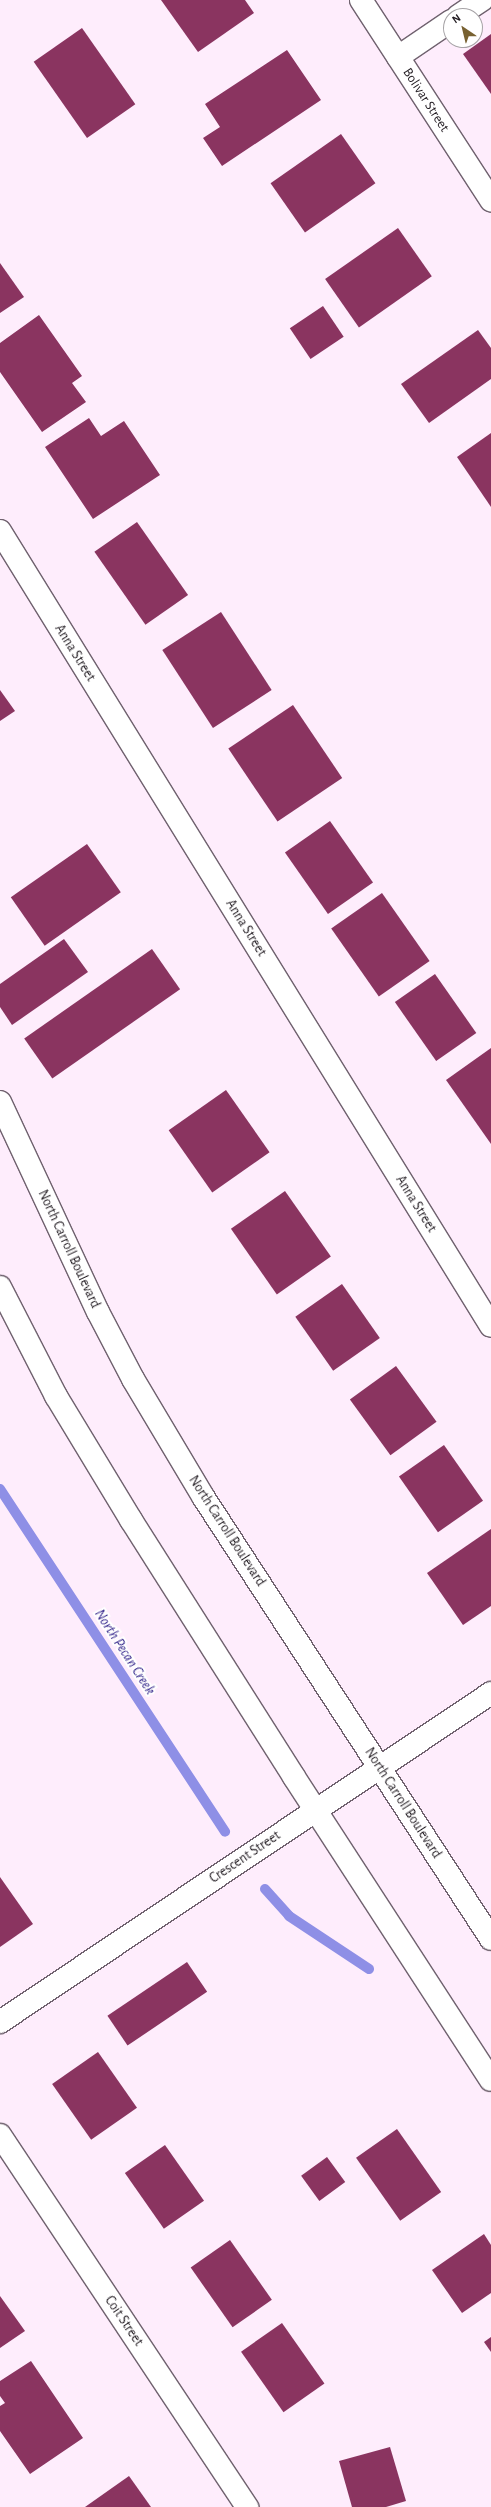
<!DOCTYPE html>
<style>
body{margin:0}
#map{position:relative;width:491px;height:2507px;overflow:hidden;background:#feedfc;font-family:"Alegreya Sans",sans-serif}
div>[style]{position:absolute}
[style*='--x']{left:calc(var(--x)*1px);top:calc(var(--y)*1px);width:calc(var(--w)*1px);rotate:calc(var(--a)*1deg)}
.stream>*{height:10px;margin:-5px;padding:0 5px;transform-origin:5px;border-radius:5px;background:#8e8fe6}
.building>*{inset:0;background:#8a3460;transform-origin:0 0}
.roads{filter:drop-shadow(1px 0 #70626f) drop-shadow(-1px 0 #70626f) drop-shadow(0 1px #70626f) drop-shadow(0 -1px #70626f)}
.minor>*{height:22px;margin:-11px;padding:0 11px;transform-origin:11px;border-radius:11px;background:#fff}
.secondary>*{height:22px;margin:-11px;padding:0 11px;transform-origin:11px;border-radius:11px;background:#fff}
span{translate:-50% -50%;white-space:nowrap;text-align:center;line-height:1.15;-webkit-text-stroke:4px #fff;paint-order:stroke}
.street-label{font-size:14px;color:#201a20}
.water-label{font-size:15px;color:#382a8e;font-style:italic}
.north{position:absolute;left:443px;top:8px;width:40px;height:40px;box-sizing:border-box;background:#fff;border:1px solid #a6a3a6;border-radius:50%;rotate:325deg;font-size:11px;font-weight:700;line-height:16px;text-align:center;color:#201a20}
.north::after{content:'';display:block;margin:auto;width:14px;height:18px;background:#786131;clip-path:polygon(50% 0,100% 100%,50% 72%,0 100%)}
</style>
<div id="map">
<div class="stream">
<div style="--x:0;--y:1489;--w:410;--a:56.7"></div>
<div style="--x:265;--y:1889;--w:36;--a:48"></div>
<div style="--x:289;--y:1916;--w:96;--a:33.5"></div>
</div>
<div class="building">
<div style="clip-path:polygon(161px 0,245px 0,254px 13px,198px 52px)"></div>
<div style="left:82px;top:28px;width:93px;height:59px;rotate:55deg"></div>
<div style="clip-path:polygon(491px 34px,491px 94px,463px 54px)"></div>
<div style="clip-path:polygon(287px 50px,321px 100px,222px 166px,203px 138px,220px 127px,205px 104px)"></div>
<div style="left:341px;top:134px;width:60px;height:86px;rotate:55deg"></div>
<div style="left:398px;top:228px;width:59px;height:89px;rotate:55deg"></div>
<div style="clip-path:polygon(0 263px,24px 297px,0 313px)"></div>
<div style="left:323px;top:306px;width:37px;height:40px;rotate:56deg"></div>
<div style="clip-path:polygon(39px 315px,82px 376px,72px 383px,86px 402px,42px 432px,0 372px,0 343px)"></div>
<div style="clip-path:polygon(478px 330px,491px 348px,491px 379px,429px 423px,401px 384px)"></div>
<div style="clip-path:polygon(89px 418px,101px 436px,124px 421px,160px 475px,93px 519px,45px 447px)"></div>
<div style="clip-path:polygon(491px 433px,491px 507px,457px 457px)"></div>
<div style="left:137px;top:522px;width:89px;height:52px;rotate:55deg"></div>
<div style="left:221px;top:612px;width:93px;height:70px;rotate:57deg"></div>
<div style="clip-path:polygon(0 690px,15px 711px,0 721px)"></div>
<div style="left:293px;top:705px;width:88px;height:78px;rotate:56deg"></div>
<div style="left:330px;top:821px;width:75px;height:55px;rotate:55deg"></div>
<div style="left:87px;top:844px;width:59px;height:93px;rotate:55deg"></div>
<div style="left:382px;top:893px;width:83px;height:62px;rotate:55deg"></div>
<div style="clip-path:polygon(64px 939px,88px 972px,12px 1025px,0 1007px,0 984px)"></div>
<div style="left:152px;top:949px;width:49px;height:156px;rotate:55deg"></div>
<div style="left:435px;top:974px;width:72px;height:49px;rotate:55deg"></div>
<div style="clip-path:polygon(491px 1048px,491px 1144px,446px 1080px)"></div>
<div style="left:226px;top:1090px;width:76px;height:70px;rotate:55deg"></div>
<div style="left:285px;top:1191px;width:80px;height:66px;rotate:55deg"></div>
<div style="left:342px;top:1284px;width:66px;height:57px;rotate:55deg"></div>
<div style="left:396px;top:1366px;width:69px;height:57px;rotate:54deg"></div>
<div style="left:444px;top:1445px;width:68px;height:55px;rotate:55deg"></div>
<div style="clip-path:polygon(491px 1529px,491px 1606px,463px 1625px,427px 1573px)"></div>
<div style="clip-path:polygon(0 1877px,33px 1924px,0 1947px)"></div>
<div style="left:187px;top:1962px;width:36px;height:96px;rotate:56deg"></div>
<div style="left:98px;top:2052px;width:68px;height:56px;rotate:55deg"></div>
<div style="left:397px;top:2129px;width:77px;height:50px;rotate:55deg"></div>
<div style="left:165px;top:2145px;width:68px;height:49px;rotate:55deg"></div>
<div style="left:327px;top:2157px;width:31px;height:32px;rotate:54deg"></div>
<div style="clip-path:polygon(484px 2234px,491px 2245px,491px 2293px,462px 2313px,432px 2270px)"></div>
<div style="left:230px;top:2240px;width:73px;height:48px;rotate:55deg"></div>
<div style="clip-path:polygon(0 2296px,25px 2331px,0 2348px)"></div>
<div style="left:282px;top:2323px;width:74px;height:50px;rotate:55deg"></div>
<div style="clip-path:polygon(491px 2337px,491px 2352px,484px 2342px)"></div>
<div style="clip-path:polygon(31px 2361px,83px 2438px,30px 2474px,0 2431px,0 2406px,5px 2403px,0 2396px,0 2381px)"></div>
<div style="clip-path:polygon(390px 2447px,406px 2501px,386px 2507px,352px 2507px,339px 2461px)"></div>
<div style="clip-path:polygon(129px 2476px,151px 2507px,85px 2507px)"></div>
</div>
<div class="roads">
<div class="minor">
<div style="--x:361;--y:0;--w:239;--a:57"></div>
<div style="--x:458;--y:16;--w:29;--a:-34"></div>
<div style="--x:398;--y:57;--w:64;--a:-34.2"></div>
<div style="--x:0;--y:531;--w:934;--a:58.3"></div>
<div style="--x:0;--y:2022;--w:591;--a:-33.82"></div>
<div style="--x:0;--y:2135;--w:447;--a:56.4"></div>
</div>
<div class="secondary">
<div style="--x:0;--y:1102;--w:232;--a:65"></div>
<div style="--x:98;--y:1312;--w:76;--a:62.4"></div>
<div style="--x:133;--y:1379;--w:139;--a:59.2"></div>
<div style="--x:204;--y:1498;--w:526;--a:56.94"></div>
<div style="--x:0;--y:1287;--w:123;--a:62.8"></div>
<div style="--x:56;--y:1396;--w:145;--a:58.8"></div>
<div style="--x:131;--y:1520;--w:304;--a:57.6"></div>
<div style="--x:294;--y:1777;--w:361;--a:57"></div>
</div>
</div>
<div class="street-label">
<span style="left:426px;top:100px;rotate:57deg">Bolivar Street</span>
<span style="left:75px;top:653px;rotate:58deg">Anna Street</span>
<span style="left:246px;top:928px;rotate:58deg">Anna Street</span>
<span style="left:416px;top:1204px;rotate:58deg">Anna Street</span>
<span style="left:69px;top:1249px;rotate:65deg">North Carroll Boulevard</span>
<span style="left:227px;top:1531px;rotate:57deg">North Carroll Boulevard</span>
<span style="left:403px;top:1803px;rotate:57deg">North Carroll Boulevard</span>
<span style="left:245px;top:1857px;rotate:-34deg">Crescent Street</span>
<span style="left:124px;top:2321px;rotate:56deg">Coit Street</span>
</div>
<div class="water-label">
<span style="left:125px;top:1652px;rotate:57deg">North Pecan Creek</span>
</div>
<div class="north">N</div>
</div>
